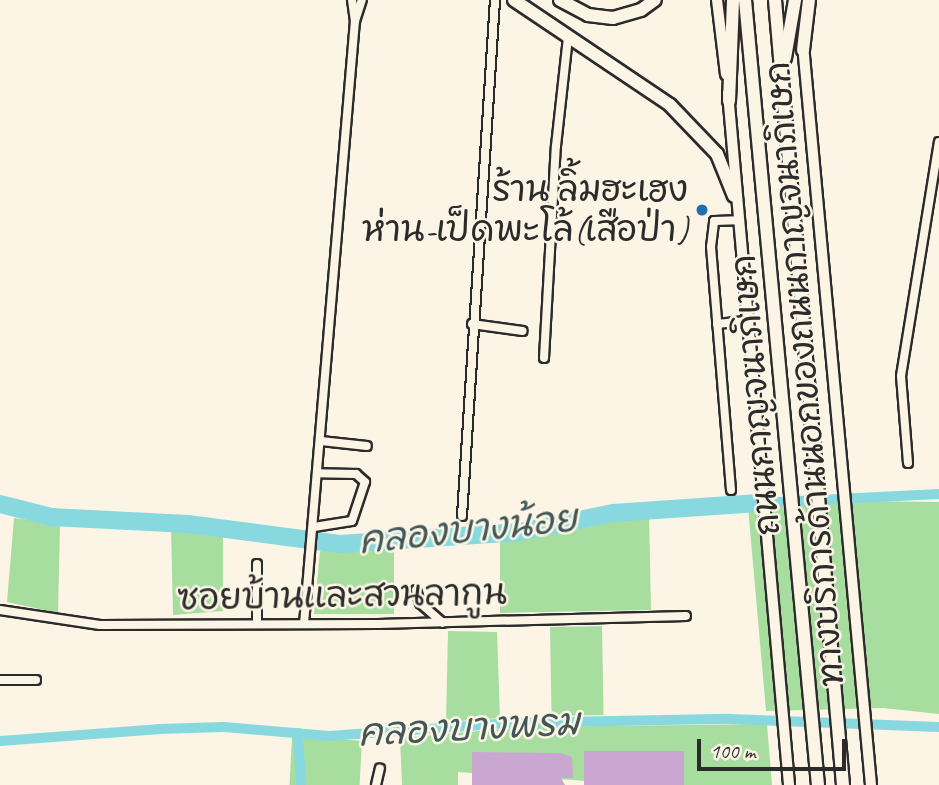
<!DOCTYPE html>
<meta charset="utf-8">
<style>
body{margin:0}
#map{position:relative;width:939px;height:785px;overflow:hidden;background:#fcf5e5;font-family:Caveat,"Playpen Sans Thai",sans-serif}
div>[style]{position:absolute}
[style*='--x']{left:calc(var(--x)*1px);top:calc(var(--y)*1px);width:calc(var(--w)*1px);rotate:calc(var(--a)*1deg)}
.green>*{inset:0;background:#a8dda0;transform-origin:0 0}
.canal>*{height:10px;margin:-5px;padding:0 5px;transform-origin:5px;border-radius:5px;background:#87d9df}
.river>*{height:18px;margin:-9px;padding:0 9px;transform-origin:9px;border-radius:9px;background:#87d9df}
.building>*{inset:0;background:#c9a7d1;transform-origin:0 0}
.roads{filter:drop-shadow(2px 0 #2b2b2b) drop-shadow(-2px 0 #2b2b2b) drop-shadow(0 2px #2b2b2b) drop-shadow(0 -2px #2b2b2b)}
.minor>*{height:8px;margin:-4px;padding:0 4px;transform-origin:4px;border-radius:4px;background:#fcf5e5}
.secondary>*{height:10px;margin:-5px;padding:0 5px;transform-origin:5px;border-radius:5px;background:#fcf5e5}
.primary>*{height:12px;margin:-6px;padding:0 6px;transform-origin:6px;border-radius:6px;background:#fcf5e5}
.trunk>*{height:12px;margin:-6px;padding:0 6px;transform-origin:6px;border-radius:6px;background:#fcf5e5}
.dots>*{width:19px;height:19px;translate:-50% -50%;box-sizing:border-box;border:4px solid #fcf5e5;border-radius:50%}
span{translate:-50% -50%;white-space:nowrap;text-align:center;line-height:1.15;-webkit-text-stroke:5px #fcf5e5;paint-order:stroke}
.poi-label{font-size:35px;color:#2b2b2b}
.right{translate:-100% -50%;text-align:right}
.street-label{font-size:35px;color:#2b2b2b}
.water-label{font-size:37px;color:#425658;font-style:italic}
.scale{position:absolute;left:697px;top:739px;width:149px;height:32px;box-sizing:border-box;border:4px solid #2b2b2b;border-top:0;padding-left:9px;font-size:21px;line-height:24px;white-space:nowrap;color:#2b2b2b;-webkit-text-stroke:5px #fcf5e5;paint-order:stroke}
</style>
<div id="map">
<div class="green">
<div style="clip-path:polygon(861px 501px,939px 502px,939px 714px,883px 708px,766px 711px,748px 507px)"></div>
<div style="clip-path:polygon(649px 514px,651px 610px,500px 613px,500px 538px)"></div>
<div style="clip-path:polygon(14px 518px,60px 524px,58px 613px,7px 602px)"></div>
<div style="clip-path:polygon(171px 528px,223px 535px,223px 611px,173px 615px)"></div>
<div style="clip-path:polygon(394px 546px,394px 614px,314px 614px,320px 551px)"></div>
<div style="left:602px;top:626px;width:89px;height:52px;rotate:89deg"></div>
<div style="clip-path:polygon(448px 631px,497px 632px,500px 718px,446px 722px)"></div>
<div style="clip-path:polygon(767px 724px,772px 785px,642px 785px,458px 772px,458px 785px,402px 785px,400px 738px,525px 727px)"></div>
<div style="left:292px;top:737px;width:70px;height:48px;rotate:3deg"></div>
</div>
<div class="canal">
<div style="--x:759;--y:503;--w:180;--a:-2.9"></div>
<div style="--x:298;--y:733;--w:52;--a:86.7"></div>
<div style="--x:0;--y:741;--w:158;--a:-4.3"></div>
<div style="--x:158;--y:729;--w:66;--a:-1.7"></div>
<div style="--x:224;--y:727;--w:105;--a:4.9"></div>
<div style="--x:329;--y:736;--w:182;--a:-4.1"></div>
<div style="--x:511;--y:723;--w:218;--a:-1.1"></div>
<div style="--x:729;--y:719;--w:210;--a:2.2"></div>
</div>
<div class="river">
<div style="--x:0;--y:504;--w:53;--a:14.3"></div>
<div style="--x:51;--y:517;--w:137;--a:2.9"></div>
<div style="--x:188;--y:524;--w:153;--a:7.5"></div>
<div style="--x:340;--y:544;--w:179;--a:-3.8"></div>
<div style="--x:519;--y:532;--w:96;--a:-11.4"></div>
<div style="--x:613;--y:513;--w:146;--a:-3.9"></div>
</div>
<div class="building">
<div style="left:684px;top:751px;width:34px;height:100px;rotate:90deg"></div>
<div style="clip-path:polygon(472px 752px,561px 753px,572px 757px,573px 778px,561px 778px,565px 785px,472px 785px)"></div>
</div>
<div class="roads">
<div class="minor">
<div style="--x:352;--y:0;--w:21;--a:82"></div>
<div style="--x:472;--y:324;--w:51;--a:7.8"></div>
<div style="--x:717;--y:324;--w:29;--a:-6"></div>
<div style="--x:544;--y:358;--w:212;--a:-86.8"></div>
<div style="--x:556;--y:146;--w:110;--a:-83.7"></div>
<div style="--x:321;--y:441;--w:46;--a:6.2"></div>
<div style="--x:908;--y:463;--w:87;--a:-94.6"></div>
<div style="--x:901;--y:376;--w:237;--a:-80.8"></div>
<div style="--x:731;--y:490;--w:244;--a:-94.7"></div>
<div style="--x:711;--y:247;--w:26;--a:-83"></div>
<div style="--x:714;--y:221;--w:23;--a:-2"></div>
<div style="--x:462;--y:516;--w:517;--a:-86.34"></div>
<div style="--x:314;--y:527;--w:38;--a:-9"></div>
<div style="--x:352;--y:521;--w:41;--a:-71.6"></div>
<div style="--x:365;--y:482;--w:12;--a:-138"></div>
<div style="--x:356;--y:474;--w:39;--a:-179"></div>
<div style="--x:416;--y:590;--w:14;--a:73"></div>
<div style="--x:420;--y:603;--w:30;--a:41"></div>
<div style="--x:0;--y:610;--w:101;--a:8.5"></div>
<div style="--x:100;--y:625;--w:278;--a:-0.2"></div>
<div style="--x:378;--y:624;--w:308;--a:-1.5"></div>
<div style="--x:257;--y:624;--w:60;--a:-90"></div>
<div style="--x:304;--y:624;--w:605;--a:-85.17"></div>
<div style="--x:355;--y:21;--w:22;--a:-72"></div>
<div style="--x:0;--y:680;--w:36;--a:0"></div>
<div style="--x:376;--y:785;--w:17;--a:-77"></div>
</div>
<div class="secondary">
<div style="--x:717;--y:0;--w:75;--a:83.1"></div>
<div style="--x:803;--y:45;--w:743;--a:84.75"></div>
<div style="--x:728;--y:93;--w:695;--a:84.96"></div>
</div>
<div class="primary">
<div style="--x:514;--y:0;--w:188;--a:33.9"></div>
<div style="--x:670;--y:105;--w:68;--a:46.2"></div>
<div style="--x:717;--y:154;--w:45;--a:68"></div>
<div style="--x:560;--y:0;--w:32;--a:28"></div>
<div style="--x:588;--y:15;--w:25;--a:7"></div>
<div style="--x:613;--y:18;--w:29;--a:-16"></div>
<div style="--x:641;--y:10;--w:17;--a:-36"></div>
<div style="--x:803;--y:50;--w:50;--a:-83.2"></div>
</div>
<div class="trunk">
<div style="--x:745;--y:0;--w:788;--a:84.69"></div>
<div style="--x:775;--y:0;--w:788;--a:85.05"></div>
<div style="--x:785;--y:58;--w:59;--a:-80.2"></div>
<div style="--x:729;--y:101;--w:101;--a:-87.7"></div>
</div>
</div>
<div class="dots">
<div style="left:702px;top:210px;background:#1f6fb2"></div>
</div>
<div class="poi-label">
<span class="right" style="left:688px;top:210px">ร้าน ลิ้มฮะเฮง<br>ห่าน-เป็ดพะโล้(เสือป่า)</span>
</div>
<div class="street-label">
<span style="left:805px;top:374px;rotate:-95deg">ทางบริการด้านนอกของถนนกาญจนาภิเษก</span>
<span style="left:756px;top:395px;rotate:-95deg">ถนนกาญจนาภิเษก</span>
<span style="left:342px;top:596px;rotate:-1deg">ซอยบ้านและสวนลากูน</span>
</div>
<div class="water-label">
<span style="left:468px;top:530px;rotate:-6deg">คลองบางน้อย</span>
<span style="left:469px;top:728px;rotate:-3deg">คลองบางพรม</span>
</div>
<div class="scale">100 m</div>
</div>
